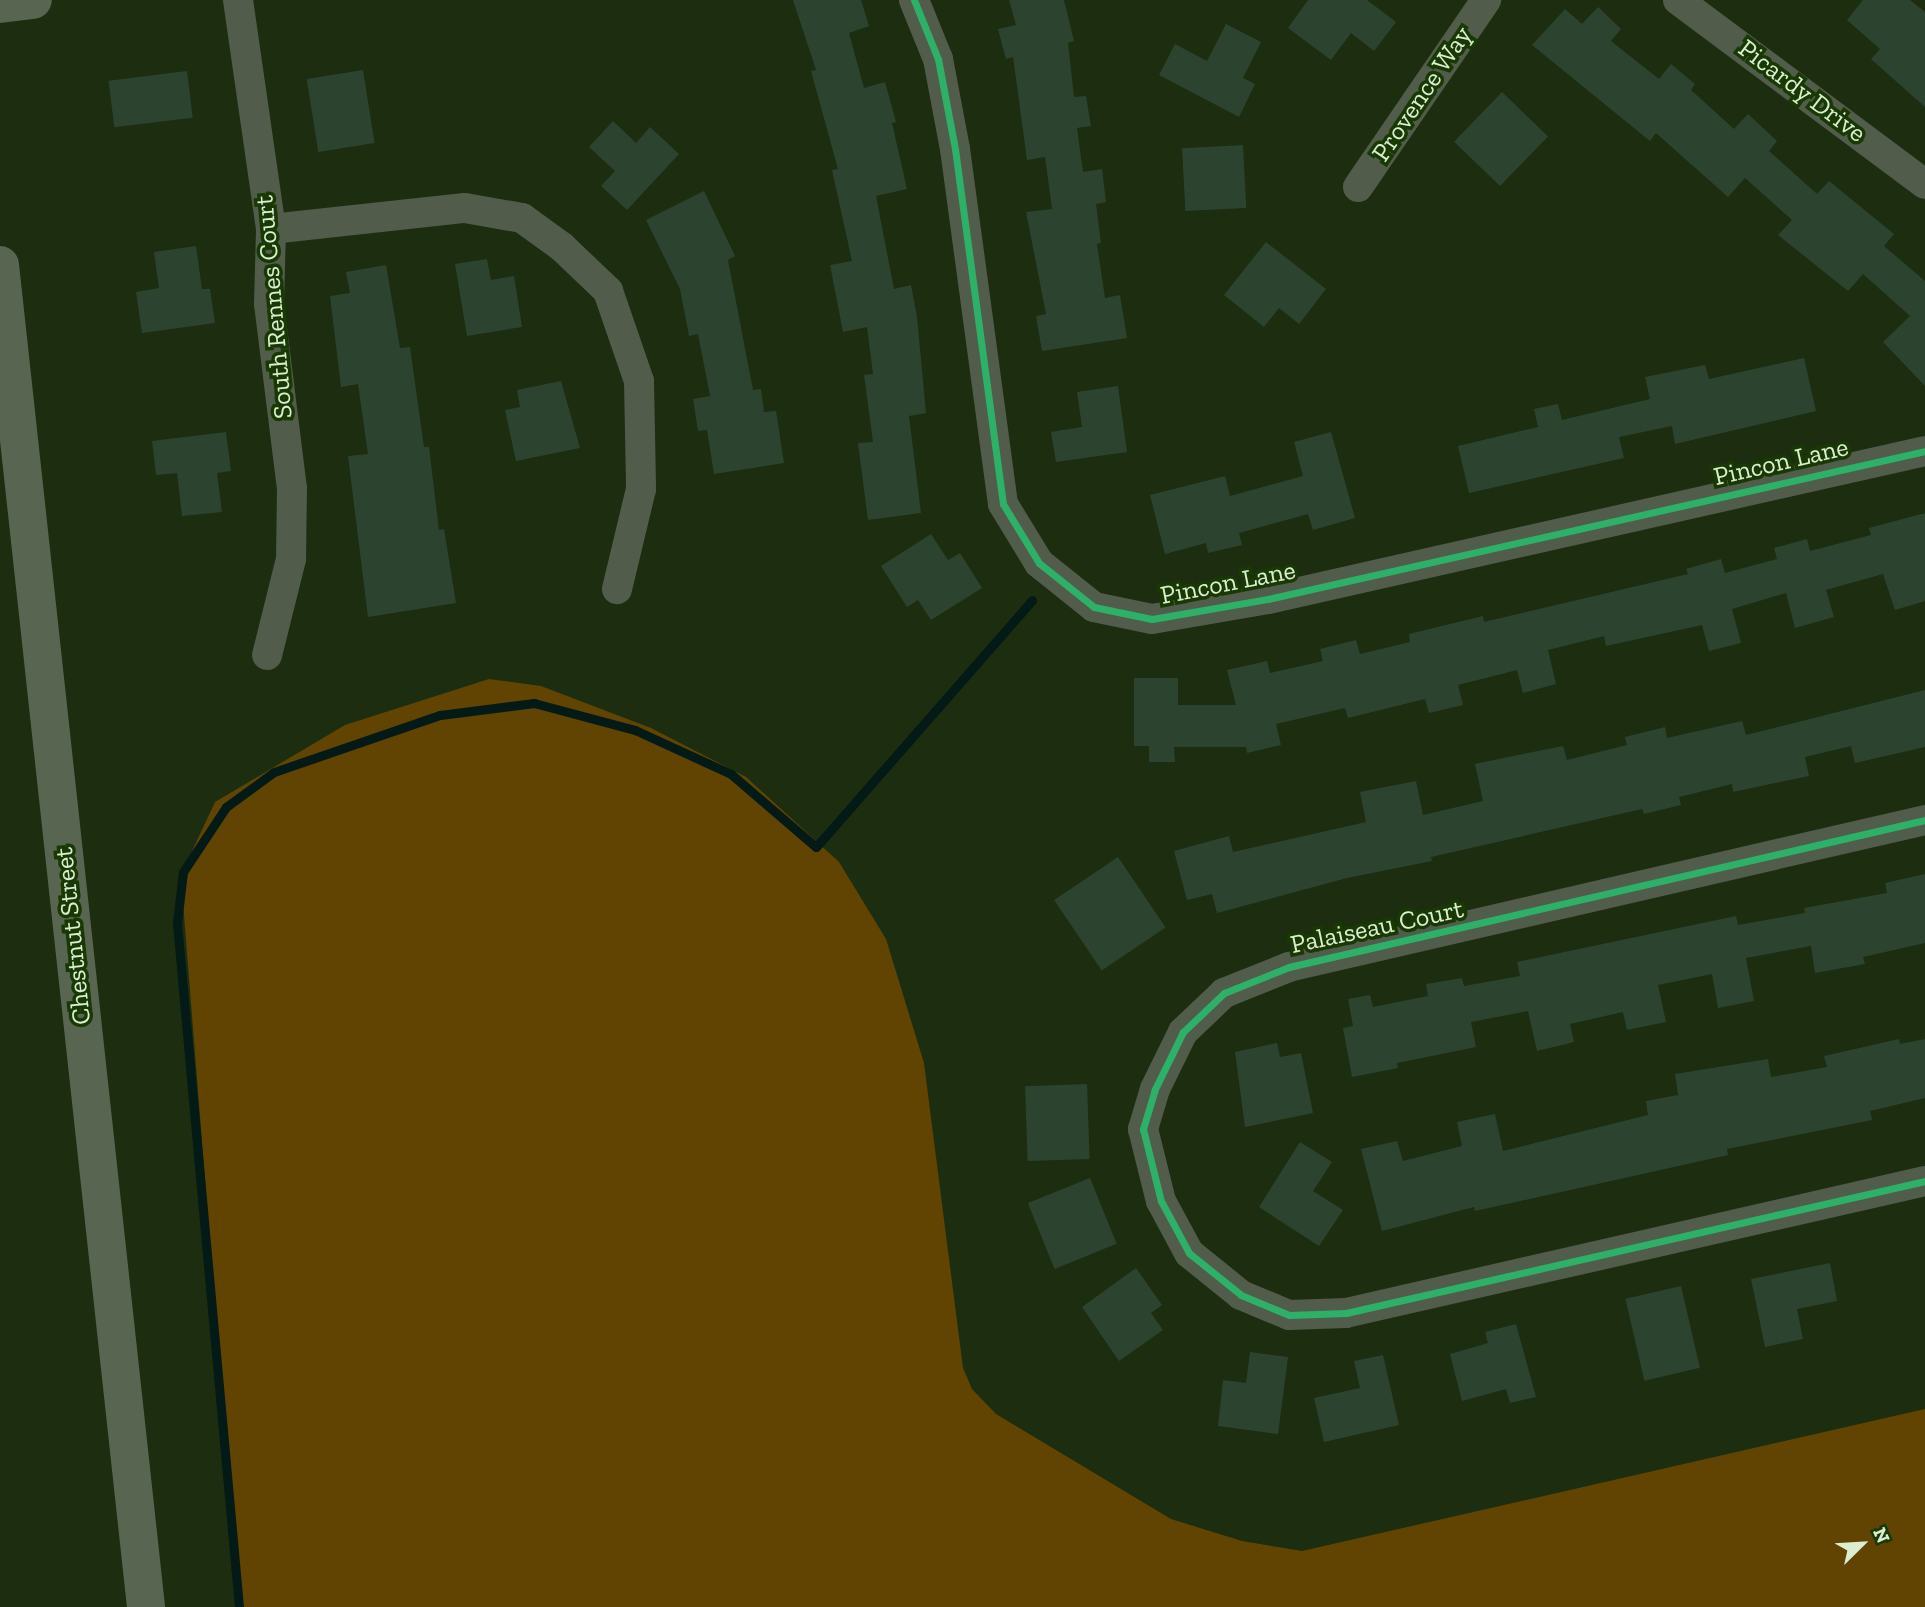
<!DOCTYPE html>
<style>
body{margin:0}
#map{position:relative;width:1925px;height:1607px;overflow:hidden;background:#1c2d10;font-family:"Zilla Slab",serif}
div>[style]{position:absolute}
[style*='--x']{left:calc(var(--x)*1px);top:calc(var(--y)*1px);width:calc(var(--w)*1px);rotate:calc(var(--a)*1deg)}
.green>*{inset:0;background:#614402}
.stream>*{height:9px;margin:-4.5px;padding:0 4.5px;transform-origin:4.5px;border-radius:4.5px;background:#031a17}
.building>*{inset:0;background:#2c442f;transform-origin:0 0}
.street>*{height:30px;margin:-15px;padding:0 15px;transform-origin:15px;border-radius:15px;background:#515c4b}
.secondary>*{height:38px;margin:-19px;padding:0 19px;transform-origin:19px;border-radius:19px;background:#586651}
.cycleway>*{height:7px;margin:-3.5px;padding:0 3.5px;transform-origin:3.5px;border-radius:3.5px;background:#2db169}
span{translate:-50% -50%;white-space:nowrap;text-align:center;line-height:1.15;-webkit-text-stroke:7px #193904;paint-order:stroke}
.street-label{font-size:26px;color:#dbeed2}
.north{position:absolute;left:1827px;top:1509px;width:70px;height:70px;-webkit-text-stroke:5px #193904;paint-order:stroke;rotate:66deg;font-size:19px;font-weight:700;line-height:28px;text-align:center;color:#dbeed2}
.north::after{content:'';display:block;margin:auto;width:24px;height:32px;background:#dbeed2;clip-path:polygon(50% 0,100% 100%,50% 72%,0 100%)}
</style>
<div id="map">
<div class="green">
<div style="clip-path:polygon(489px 679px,541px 686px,651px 728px,746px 777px,839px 862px,886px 939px,924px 1063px,963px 1368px,972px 1389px,996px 1414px,1171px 1519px,1242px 1541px,1302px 1551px,1925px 1409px,1925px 1607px,239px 1607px,182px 890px,193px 849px,215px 802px,345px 725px)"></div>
</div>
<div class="stream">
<div style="--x:239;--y:1607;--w:687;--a:-95.18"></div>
<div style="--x:177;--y:923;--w:51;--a:-83.3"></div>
<div style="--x:183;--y:872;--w:78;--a:-56.5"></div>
<div style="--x:226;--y:807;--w:59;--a:-36.1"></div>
<div style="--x:274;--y:772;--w:176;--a:-19"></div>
<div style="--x:440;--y:715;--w:95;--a:-7.3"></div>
<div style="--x:534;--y:703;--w:105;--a:15"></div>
<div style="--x:635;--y:730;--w:106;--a:24.6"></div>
<div style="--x:731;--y:774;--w:112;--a:40.7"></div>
<div style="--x:816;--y:847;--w:328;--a:-48.8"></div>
</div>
<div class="building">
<div style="clip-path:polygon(793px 0,861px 0,869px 26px,849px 33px,864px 88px,885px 82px,896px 122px,892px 123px,907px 189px,876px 196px,894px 289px,911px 285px,917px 317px,926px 413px,909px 416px,921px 513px,868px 520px,858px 443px,873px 442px,864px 375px,873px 374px,867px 327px,843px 332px,830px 265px,852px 261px,832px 170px,838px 169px,811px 71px,816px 70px)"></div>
<div style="clip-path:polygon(1009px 0,1064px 0,1074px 41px,1068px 43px,1074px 97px,1086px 96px,1091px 126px,1077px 128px,1083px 172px,1102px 169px,1106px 202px,1096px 204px,1101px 243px,1097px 244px,1105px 298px,1120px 295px,1127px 338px,1042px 351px,1036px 316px,1046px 314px,1026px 212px,1052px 209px,1045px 157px,1027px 160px,1013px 57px,1006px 59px,998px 29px,1016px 25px)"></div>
<div style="clip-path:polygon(1308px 0,1367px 0,1396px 22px,1374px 51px,1351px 33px,1331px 60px,1288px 28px)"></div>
<div style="clip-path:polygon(1863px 0,1910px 0,1925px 12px,1925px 107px,1871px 59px,1880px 49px,1847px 20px)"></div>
<div style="clip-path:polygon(1598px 7px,1621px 29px,1611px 41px,1659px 79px,1671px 64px,1695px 84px,1691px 90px,1734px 129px,1748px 114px,1777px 141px,1769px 151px,1817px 194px,1829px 181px,1894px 234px,1884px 246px,1925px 281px,1925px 386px,1883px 342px,1910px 316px,1863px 274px,1848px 291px,1778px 235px,1792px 220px,1745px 178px,1728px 197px,1656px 133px,1650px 141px,1532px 45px,1565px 9px,1582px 24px)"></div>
<div style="clip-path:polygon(1226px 24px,1261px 42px,1243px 78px,1255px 84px,1239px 117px,1159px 75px,1175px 44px,1207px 61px)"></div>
<div style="left:363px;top:70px;width:74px;height:57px;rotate:81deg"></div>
<div style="left:187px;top:71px;width:47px;height:79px;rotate:83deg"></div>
<div style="left:1502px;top:92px;width:64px;height:69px;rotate:44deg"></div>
<div style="clip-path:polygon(613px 121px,636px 143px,650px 127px,679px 154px,627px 210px,601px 186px,615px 171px,589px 147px)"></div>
<div style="left:1243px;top:145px;width:63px;height:61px;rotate:87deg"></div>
<div style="clip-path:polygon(704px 191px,735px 256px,728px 260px,753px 390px,761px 389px,764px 412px,776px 411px,784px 463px,714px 474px,707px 430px,698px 431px,693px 399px,710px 396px,698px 334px,689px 336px,680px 289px,646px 220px)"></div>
<div style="clip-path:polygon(1266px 242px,1326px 289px,1299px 324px,1279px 308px,1264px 327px,1224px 295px)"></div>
<div style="clip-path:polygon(196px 246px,202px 289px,210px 289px,215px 323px,142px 333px,136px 292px,159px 288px,154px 252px)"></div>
<div style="clip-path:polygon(487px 259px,491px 280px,514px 276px,522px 327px,467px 336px,455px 264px)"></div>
<div style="clip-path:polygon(386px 265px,400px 348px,410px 347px,424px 447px,429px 447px,439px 530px,444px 529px,456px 603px,368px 617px,348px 456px,368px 454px,358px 384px,341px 387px,330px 296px,350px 293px,346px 272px)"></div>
<div style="clip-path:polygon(1804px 358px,1816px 411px,1675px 444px,1672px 426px,1619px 437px,1624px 458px,1469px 493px,1458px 446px,1538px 427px,1534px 409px,1558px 404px,1562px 420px,1650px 399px,1645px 377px,1705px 365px,1709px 379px)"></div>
<div style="clip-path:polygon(561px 381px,580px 448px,516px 461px,505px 410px,520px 407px,517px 390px)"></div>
<div style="clip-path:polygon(1118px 386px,1127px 452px,1056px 462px,1051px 432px,1082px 427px,1077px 392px)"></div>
<div style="clip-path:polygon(226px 432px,231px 471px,217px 473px,222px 512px,182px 516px,177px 473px,156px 475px,152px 441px)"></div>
<div style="clip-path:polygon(1331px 432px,1355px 518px,1313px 530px,1308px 514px,1239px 533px,1242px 545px,1208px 553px,1206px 543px,1165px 554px,1150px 495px,1225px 476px,1230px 496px,1303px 476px,1294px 442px)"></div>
<div style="clip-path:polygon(1925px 513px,1925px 601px,1895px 610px,1883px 574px,1826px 590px,1834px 617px,1795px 628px,1786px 593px,1732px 609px,1741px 643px,1709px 651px,1702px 625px,1606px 646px,1604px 636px,1548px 650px,1556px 684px,1523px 693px,1517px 670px,1458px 685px,1463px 705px,1429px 713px,1425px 699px,1348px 718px,1345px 708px,1276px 724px,1281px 745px,1247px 753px,1246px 747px,1174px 747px,1175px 762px,1149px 762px,1149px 746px,1134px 746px,1134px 678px,1178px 678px,1178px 705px,1236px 705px,1227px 670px,1267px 661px,1270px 673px,1323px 661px,1320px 649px,1356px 640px,1360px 654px,1410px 642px,1409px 634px,1483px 616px,1484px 622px,1688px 574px,1686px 569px,1721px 559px,1725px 573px,1777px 559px,1774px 548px,1807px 539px,1810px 551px,1871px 535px,1869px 528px)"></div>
<div style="clip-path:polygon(931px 534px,948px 560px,960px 553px,982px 588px,931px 620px,918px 600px,907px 607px,881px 566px)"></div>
<div style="clip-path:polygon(1925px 690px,1925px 747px,1855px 763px,1851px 746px,1805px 757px,1809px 776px,1733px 792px,1732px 784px,1679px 797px,1681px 805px,1644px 814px,1642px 809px,1431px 857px,1432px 861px,1347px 878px,1217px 913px,1212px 894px,1187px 900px,1174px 851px,1229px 836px,1233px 852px,1366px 822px,1360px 792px,1416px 781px,1423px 815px,1483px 801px,1475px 764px,1513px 756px,1563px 746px,1567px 760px,1627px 745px,1625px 737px,1665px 727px,1667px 738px,1742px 721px,1746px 735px)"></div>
<div style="left:1118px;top:857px;width:85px;height:77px;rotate:56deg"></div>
<div style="clip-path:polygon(1925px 874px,1925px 943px,1863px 957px,1865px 964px,1815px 973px,1811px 946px,1746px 958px,1754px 1001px,1718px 1008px,1712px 974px,1658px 985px,1666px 1022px,1627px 1030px,1623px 1012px,1570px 1024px,1574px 1042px,1537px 1051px,1528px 1011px,1471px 1022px,1476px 1047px,1397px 1063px,1398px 1068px,1352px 1077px,1343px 1028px,1353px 1026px,1348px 999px,1370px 995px,1373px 1007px,1428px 996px,1426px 984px,1462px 978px,1464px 986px,1520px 976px,1517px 962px,1736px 916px,1738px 925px,1805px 913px,1804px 908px,1887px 893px,1885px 883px)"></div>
<div style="clip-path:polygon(1899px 1039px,1900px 1044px,1925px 1039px,1925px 1098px,1870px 1111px,1872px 1120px,1727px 1149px,1728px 1155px,1475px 1211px,1474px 1207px,1382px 1231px,1361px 1149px,1397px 1141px,1403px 1161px,1462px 1146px,1457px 1122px,1495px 1114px,1503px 1151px,1648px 1115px,1646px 1101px,1678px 1095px,1675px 1074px,1768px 1059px,1771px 1077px,1827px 1067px,1824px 1056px)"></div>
<div style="clip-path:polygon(1277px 1043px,1280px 1057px,1301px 1053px,1313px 1113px,1245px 1127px,1235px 1052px)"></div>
<div style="left:1087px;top:1084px;width:75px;height:62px;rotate:88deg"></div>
<div style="clip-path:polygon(1300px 1142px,1332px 1162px,1313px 1191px,1343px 1210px,1319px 1246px,1259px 1207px)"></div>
<div style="left:1090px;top:1178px;width:71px;height:67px;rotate:68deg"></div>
<div style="clip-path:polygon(1830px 1263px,1837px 1301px,1797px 1309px,1803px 1339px,1765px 1347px,1751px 1279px)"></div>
<div style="clip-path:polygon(1136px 1268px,1162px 1305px,1151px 1313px,1163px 1330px,1119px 1361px,1082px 1307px)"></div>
<div style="left:1681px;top:1286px;width:84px;height:57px;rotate:77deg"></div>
<div style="clip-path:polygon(1516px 1324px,1536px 1397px,1510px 1403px,1506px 1389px,1462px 1401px,1450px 1354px,1488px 1343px,1485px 1332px)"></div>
<div style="clip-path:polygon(1250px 1352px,1288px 1357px,1278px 1434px,1218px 1426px,1223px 1380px,1246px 1383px)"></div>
<div style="clip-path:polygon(1383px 1355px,1399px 1425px,1324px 1442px,1314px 1398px,1360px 1388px,1354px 1361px)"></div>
</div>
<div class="street">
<div style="--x:238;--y:0;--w:231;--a:81.8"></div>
<div style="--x:271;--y:229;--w:75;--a:91.5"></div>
<div style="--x:269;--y:304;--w:185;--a:82.9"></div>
<div style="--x:292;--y:488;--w:71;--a:90.8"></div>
<div style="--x:291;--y:559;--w:99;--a:104"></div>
<div style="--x:914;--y:0;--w:64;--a:67.9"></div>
<div style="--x:938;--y:59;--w:92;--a:79.3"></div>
<div style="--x:955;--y:149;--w:358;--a:82.3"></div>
<div style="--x:1003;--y:504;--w:69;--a:58.6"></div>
<div style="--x:1039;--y:563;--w:70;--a:38.7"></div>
<div style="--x:1094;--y:607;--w:59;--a:11.7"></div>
<div style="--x:1152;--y:619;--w:118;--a:-9.8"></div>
<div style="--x:1268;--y:599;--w:673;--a:-12.69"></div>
<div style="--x:1678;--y:0;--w:308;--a:36.7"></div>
<div style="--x:1358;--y:187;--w:227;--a:-55.6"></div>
<div style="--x:271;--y:229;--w:195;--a:-6.2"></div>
<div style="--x:465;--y:208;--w:58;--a:10"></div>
<div style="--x:522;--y:218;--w:49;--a:35.9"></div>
<div style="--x:562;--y:247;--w:64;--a:43.7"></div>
<div style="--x:608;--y:291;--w:95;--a:71"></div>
<div style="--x:639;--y:381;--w:108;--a:88.9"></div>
<div style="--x:641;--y:489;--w:103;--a:103.5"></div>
<div style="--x:1925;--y:820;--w:653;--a:166.99"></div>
<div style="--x:1289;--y:967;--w:70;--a:158.2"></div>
<div style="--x:1224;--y:993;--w:57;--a:136.4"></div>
<div style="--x:1183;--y:1032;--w:64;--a:116.2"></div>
<div style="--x:1155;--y:1089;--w:42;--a:106.7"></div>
<div style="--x:1143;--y:1129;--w:74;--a:76"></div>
<div style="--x:1161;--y:1201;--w:59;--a:61.7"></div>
<div style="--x:1189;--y:1253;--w:67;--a:38.9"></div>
<div style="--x:1241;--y:1295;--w:52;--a:22.6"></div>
<div style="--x:1289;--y:1315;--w:57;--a:-2"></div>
<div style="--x:1346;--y:1313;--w:594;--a:-12.84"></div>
</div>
<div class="secondary">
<div style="--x:0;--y:4;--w:33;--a:-7"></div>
<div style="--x:0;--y:265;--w:1350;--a:83.79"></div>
</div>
<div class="cycleway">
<div style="--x:914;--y:0;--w:64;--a:67.9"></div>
<div style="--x:938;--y:59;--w:92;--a:79.3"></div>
<div style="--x:955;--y:149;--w:358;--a:82.3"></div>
<div style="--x:1003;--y:504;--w:69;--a:58.6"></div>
<div style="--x:1039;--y:563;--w:70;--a:38.7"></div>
<div style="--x:1094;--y:607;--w:59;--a:11.7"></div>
<div style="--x:1152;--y:619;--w:118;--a:-9.8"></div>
<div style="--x:1268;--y:599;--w:673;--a:-12.69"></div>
<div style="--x:1925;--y:820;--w:653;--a:166.99"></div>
<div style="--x:1289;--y:967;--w:70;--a:158.2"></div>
<div style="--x:1224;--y:993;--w:57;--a:136.4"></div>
<div style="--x:1183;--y:1032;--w:64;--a:116.2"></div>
<div style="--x:1155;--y:1089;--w:42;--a:106.7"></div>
<div style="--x:1143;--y:1129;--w:74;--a:76"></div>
<div style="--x:1161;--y:1201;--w:59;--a:61.7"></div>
<div style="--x:1189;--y:1253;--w:67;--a:38.9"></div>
<div style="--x:1241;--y:1295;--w:52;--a:22.6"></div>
<div style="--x:1289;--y:1315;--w:57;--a:-2"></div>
<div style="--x:1346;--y:1313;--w:594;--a:-12.84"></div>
</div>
<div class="street-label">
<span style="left:1802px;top:91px;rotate:37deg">Picardy Drive</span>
<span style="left:1422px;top:94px;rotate:-56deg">Provence Way</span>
<span style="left:274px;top:307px;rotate:-95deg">South Rennes Court</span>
<span style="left:1781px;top:462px;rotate:-13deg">Pincon Lane</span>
<span style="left:1228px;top:583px;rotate:-11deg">Pincon Lane</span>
<span style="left:1377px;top:927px;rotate:-12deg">Palaiseau Court</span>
<span style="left:73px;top:936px;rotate:-96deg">Chestnut Street</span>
</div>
<div class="north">N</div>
</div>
